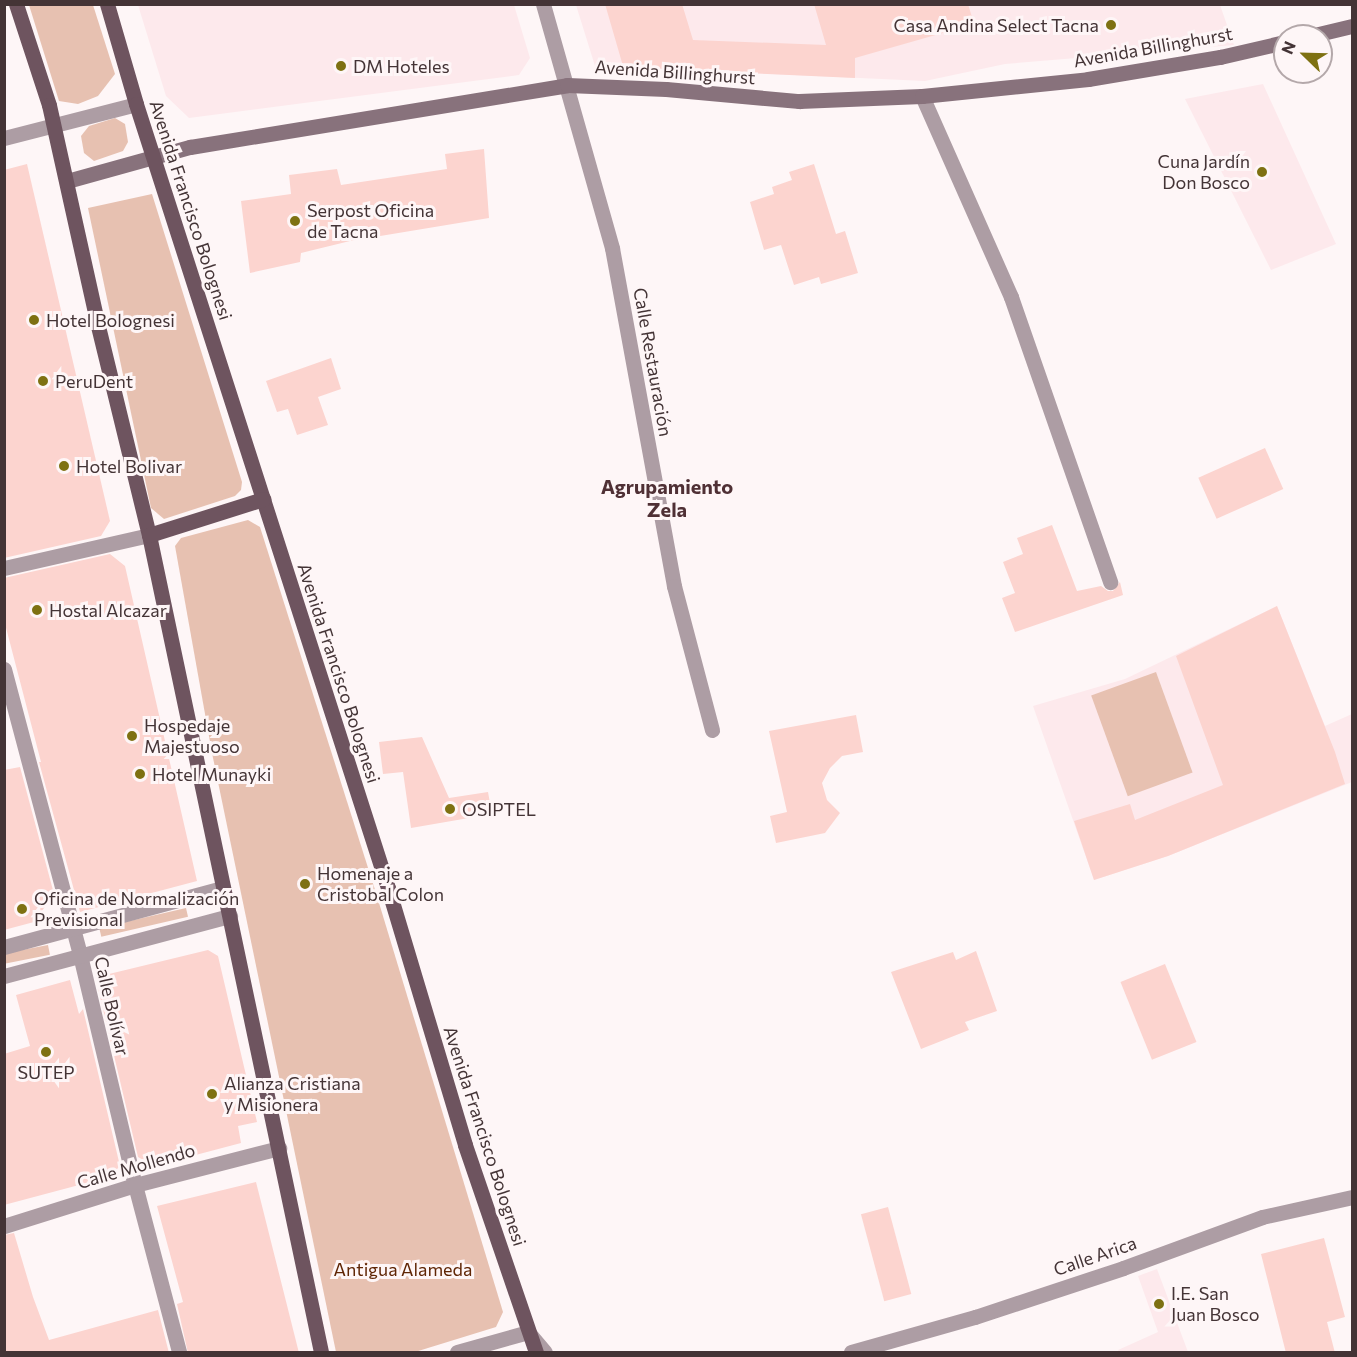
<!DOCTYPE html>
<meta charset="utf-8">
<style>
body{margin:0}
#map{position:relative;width:1357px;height:1357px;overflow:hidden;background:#fef6f7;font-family:Commissioner,sans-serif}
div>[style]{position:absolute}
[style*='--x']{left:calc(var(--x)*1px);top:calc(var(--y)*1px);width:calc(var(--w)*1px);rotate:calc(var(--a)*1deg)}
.built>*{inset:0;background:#fde9ec}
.green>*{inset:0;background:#e7c1b1;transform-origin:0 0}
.building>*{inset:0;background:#fcd4cf;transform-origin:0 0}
.lane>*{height:15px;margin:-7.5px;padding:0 7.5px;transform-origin:7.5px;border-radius:7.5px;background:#ad9da4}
.street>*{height:15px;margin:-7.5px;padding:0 7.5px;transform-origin:7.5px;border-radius:7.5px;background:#ad9da4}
.secondary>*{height:15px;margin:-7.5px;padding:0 7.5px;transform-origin:7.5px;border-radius:7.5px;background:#88727c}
.primary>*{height:15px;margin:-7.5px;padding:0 7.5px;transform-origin:7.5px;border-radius:7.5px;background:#6e545f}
.dots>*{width:16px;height:16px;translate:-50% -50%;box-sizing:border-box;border:3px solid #fef6f7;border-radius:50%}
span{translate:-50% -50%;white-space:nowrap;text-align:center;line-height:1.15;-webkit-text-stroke:6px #fef6f7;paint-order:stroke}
.poi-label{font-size:18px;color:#443436}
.right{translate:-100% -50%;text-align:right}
.left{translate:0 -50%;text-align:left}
.street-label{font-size:18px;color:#443436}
.park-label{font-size:18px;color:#5f2504}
.neighbourhood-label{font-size:20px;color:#4f3035;font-weight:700}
.frame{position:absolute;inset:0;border:6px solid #443436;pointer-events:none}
.north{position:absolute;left:1273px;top:24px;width:60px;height:60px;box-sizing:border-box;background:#fef6f7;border:2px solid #b4a8aa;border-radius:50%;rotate:293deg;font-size:16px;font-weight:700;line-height:24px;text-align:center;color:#443436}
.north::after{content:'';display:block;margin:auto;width:21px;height:27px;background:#7e7112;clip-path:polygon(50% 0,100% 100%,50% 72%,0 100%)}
</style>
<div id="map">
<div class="built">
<div style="clip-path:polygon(138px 5px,514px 5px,530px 58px,519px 75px,189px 118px,166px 96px)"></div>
<div style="clip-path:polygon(576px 5px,1220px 5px,1234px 45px,1005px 64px,925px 81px,663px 69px,625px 73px,603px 72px,595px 66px)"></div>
<div style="clip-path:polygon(1263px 84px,1336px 244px,1271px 270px,1185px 99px)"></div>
<div style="clip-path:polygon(1277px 606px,1325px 726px,1352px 714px,1352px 782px,1168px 856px,1094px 880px,1033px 706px,1125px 679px)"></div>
<div style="clip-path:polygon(1157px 1269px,1188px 1352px,1119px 1352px,1118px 1350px,1158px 1332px,1138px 1276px)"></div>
</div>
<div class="green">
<div style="clip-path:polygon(29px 5px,93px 5px,115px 74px,98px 96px,78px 104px,59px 101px)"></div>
<div style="clip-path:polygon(115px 118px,125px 124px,128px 142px,123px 151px,94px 161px,84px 153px,81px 136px,89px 126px)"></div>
<div style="clip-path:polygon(152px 194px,242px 482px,241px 490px,235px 496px,164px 519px,151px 508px,88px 208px)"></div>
<div style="clip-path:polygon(248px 520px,260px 527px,376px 893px,503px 1312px,496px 1327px,415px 1352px,336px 1352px,212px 753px,175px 546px,181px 538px)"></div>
<div style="left:1156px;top:672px;width:107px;height:69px;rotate:70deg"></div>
<div style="left:186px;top:908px;width:9px;height:89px;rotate:77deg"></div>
<div style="left:48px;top:945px;width:10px;height:45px;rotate:79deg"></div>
</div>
<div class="building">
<div style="clip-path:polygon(605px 4px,682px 4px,693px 40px,826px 45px,814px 4px,968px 4px,974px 24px,855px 58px,855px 78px,663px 69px,625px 73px)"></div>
<div style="clip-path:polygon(484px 149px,489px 218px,350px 241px,301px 253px,300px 262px,250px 273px,241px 201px,291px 194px,289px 175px,337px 169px,341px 185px,447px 169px,445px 154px)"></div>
<div style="clip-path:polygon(27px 164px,110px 521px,101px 536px,4px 558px,4px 170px)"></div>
<div style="clip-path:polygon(814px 164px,836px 234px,845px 231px,858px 273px,821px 284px,819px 277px,794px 285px,781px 245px,764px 250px,750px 202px,774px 194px,772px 187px,792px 180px,789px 172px)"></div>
<div style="clip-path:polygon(331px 358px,341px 389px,318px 397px,328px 425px,297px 435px,288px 409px,277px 412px,266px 381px)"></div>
<div style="left:1265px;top:448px;width:45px;height:73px;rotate:66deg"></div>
<div style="clip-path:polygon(1052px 525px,1077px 591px,1101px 586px,1108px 591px,1113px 591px,1120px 582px,1123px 595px,1015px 632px,1002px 598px,1015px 593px,1003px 562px,1023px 554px,1017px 538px)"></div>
<div style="clip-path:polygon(110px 554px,125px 566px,197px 881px,80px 912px,39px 762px,41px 762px,4px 620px,4px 578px)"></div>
<div style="clip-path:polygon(1277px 606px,1335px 752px,1345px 784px,1168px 856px,1094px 880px,1074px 821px,1130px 804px,1135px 820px,1223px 785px,1176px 656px)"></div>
<div style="clip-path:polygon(856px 715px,863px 752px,842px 756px,830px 768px,822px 783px,827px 800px,840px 813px,825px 833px,776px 843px,770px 816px,787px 812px,769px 731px)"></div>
<div style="clip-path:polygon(422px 737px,449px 798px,488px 792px,492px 814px,411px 828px,403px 772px,383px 774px,379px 742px)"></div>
<div style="clip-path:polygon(20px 767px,54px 894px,34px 922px,4px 930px,4px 770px)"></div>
<div style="clip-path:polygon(208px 950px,218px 956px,257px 1122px,238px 1126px,241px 1143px,154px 1166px,138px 1157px,98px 988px,109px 974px)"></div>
<div style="clip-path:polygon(976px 951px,997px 1011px,965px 1022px,969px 1030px,921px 1049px,891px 972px,953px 952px,956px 960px)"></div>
<div style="left:1165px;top:964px;width:84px;height:48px;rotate:68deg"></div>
<div style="clip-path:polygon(70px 980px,79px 1014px,83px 1009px,120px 1166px,109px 1177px,4px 1205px,4px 1054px,30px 1046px,16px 995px)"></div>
<div style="clip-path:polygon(256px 1182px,299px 1353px,188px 1353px,177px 1304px,183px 1302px,157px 1206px)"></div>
<div style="left:888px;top:1207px;width:90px;height:28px;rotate:75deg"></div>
<div style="clip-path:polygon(14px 1233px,33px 1297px,49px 1340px,158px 1310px,169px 1353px,4px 1353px,4px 1235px)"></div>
<div style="clip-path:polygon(1324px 1238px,1345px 1317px,1327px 1322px,1335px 1353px,1286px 1353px,1261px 1254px)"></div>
</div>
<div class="lane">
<div style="--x:922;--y:96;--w:220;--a:66.1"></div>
<div style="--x:1011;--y:297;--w:302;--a:70.8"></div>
</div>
<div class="street">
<div style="--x:543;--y:4;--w:254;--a:74.2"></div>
<div style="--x:612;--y:248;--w:344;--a:79.6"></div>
<div style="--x:674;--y:586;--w:149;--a:75.2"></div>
<div style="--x:4;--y:138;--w:136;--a:-14.4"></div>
<div style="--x:4;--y:568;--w:149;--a:-12.8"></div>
<div style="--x:4;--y:669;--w:296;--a:75.1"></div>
<div style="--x:80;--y:955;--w:236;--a:76.6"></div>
<div style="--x:135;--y:1185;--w:173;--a:75.2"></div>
<div style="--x:4;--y:947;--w:227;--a:-15.1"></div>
<div style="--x:4;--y:976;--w:234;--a:-14.9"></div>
<div style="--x:4;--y:1226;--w:137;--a:-17.4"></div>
<div style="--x:135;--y:1185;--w:149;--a:-14.4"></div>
<div style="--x:457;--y:1352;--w:74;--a:-15.7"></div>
<div style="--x:528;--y:1332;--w:26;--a:50"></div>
<div style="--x:851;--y:1352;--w:129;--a:-15.8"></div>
<div style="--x:975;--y:1317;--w:156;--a:-18.3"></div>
<div style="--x:1123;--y:1268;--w:148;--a:-20.1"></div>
<div style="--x:1262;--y:1217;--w:92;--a:-12.5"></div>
</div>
<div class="secondary">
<div style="--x:1310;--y:36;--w:43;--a:-13.4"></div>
<div style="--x:67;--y:181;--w:128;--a:-15.5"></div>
<div style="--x:190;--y:147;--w:382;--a:-9.3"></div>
<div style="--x:567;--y:85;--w:99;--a:2.3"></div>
<div style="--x:666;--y:89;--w:134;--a:5.2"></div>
<div style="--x:799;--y:101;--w:123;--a:-2.3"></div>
<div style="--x:922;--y:96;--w:167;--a:-5.8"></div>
<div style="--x:1088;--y:79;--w:134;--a:-9.5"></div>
<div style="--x:1220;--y:57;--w:67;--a:-13"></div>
</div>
<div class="primary">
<div style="--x:16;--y:4;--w:106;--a:71.9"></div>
<div style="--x:49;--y:105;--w:222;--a:77.5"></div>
<div style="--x:97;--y:322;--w:219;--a:76.3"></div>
<div style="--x:149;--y:535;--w:835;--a:78.11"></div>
<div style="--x:107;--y:4;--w:104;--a:73.8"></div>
<div style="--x:136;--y:104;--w:824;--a:72.18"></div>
<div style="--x:388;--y:888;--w:268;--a:73.3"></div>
<div style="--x:465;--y:1145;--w:219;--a:71.1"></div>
<div style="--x:149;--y:535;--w:120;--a:-17.5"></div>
</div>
<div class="dots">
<div style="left:1111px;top:25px;background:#7e7112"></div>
<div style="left:341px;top:66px;background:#7e7112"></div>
<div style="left:1262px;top:172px;background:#7e7112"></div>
<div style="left:295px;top:221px;background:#7e7112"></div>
<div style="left:34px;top:320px;background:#7e7112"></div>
<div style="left:43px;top:381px;background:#7e7112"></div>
<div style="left:64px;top:466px;background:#7e7112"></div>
<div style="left:37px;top:610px;background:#7e7112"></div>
<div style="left:132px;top:736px;background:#7e7112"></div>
<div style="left:140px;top:774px;background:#7e7112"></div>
<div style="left:450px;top:809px;background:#7e7112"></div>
<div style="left:305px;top:884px;background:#7e7112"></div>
<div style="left:22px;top:909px;background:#7e7112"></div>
<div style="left:46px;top:1052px;background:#7e7112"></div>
<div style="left:212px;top:1094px;background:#7e7112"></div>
<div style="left:1159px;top:1304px;background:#7e7112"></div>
</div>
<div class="poi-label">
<span class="right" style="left:1099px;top:25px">Casa Andina Select Tacna</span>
<span class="left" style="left:353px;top:66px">DM Hoteles</span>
<span class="right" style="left:1250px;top:172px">Cuna Jardín<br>Don Bosco</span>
<span class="left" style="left:307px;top:221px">Serpost Oficina<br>de Tacna</span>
<span class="left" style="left:46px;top:320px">Hotel Bolognesi</span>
<span class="left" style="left:55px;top:381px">PeruDent</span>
<span class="left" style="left:76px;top:466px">Hotel Bolivar</span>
<span class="left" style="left:49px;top:610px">Hostal Alcazar</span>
<span class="left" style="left:144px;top:736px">Hospedaje<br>Majestuoso</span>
<span class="left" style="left:152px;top:774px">Hotel Munayki</span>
<span class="left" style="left:462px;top:809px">OSIPTEL</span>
<span class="left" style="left:317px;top:884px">Homenaje a<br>Cristobal Colon</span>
<span class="left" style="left:34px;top:909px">Oficina de Normalización<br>Previsional</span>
<span style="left:46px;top:1072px">SUTEP</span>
<span class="left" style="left:224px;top:1094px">Alianza Cristiana<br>y Misionera</span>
<span class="left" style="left:1171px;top:1304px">I.E. San<br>Juan Bosco</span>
</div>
<div class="street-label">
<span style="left:1153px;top:47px;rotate:-10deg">Avenida Billinghurst</span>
<span style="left:675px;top:72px;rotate:4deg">Avenida Billinghurst</span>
<span style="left:191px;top:210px;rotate:72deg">Avenida Francisco Bolognesi</span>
<span style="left:653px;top:362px;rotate:80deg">Calle Restauración</span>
<span style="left:339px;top:673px;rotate:72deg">Avenida Francisco Bolognesi</span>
<span style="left:112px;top:1006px;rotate:77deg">Calle Bolívar</span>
<span style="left:485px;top:1136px;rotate:72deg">Avenida Francisco Bolognesi</span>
<span style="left:136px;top:1166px;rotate:-16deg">Calle Mollendo</span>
<span style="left:1095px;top:1256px;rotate:-19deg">Calle Arica</span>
</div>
<div class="park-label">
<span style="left:403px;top:1269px">Antigua Alameda</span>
</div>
<div class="neighbourhood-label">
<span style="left:667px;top:498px">Agrupamiento<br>Zela</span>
</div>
<div class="frame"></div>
<div class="north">N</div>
</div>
